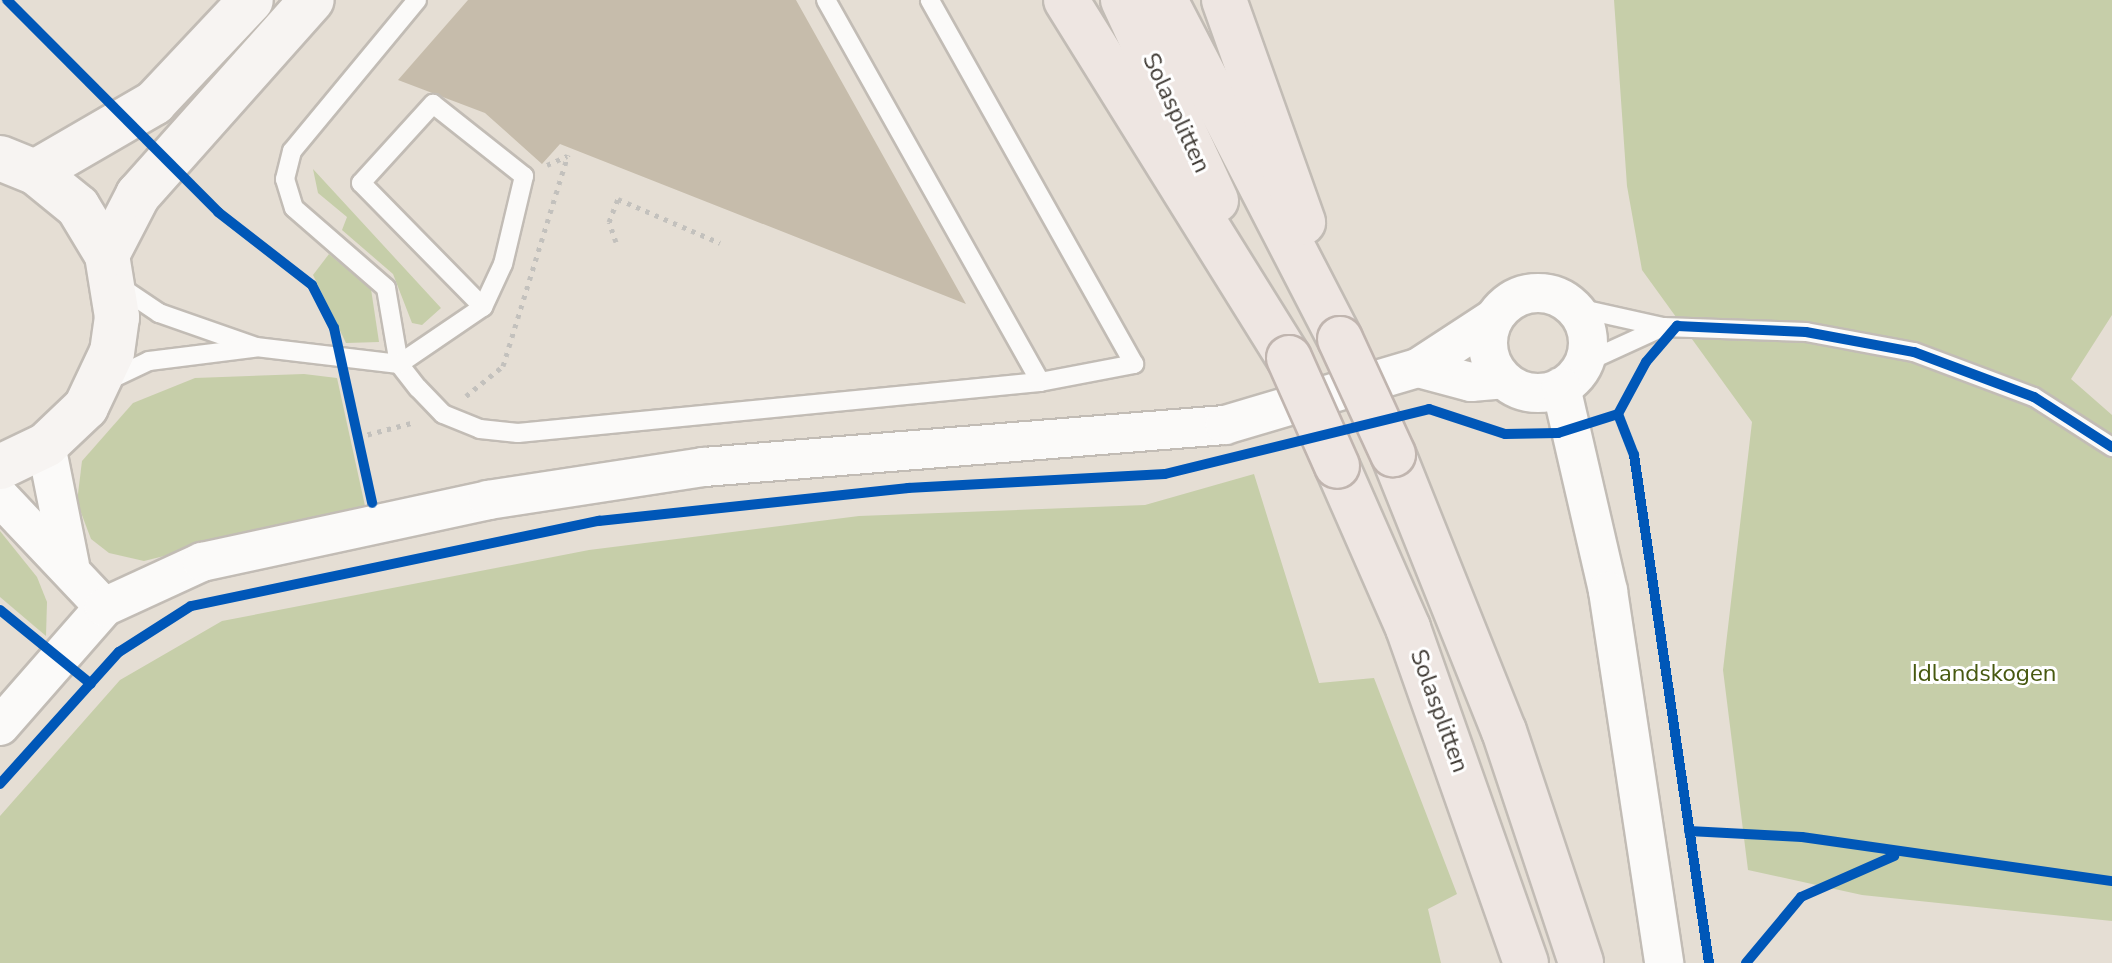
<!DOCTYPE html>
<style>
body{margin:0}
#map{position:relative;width:2112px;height:963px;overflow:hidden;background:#e5ded4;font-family:"Nunito Sans",sans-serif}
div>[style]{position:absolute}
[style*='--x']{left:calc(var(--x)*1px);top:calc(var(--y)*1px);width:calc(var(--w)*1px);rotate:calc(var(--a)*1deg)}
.green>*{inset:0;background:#c6cea9}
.building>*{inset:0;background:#c6bcab}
.path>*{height:5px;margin-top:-2.5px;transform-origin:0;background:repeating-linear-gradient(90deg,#c3c1bd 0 4px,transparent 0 10px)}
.roads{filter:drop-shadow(2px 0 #c2bcb5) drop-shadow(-2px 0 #c2bcb5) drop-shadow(0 2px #c2bcb5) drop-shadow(0 -2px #c2bcb5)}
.lane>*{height:18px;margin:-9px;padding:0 9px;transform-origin:9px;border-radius:9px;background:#fbfaf9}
.street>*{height:38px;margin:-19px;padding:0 19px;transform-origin:19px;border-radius:19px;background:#fbfaf9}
.street>.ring{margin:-19px;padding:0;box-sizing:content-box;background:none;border:38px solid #fbfaf9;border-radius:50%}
.secondary>*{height:44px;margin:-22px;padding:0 22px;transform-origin:22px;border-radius:22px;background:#f7f4f2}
.highway>*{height:44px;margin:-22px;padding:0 22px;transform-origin:22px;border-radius:22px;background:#eee6e2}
.bridges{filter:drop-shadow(2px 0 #c0b5af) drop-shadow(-2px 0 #c0b5af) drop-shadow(0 2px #c0b5af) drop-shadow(0 -2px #c0b5af)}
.highway-bridge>*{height:44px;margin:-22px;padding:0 22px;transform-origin:22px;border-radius:22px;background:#eee6e2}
.cycleway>*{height:10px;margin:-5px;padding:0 5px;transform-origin:5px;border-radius:5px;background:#0057b8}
span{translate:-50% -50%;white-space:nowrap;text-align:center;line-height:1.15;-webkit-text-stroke:6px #fff;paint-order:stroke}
.street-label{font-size:24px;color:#3e3933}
.park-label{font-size:24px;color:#475910}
</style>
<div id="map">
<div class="green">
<div style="clip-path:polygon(1614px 0,2112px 0,2112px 315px,2071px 379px,2112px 415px,2112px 921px,1862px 895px,1748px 870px,1723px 670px,1752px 422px,1642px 270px,1627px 186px)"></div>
<div style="clip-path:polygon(313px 169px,441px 308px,422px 325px,412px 323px,393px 274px,342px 230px,347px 217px,318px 193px)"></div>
<div style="clip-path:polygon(329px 254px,371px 289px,379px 342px,346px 343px,313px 275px)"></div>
<div style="clip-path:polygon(304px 374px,337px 378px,365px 506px,144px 561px,109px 553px,91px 539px,77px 502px,82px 461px,133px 403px,195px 378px)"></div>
<div style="clip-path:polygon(1254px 474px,1319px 683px,1374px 678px,1457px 894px,1428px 909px,1441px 963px,0 963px,0 816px,120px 680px,222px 621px,589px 550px,859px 516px,1145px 505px)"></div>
<div style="clip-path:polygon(0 531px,37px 577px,47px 602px,46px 636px,0 597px)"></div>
</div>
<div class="building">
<div style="clip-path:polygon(468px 0,796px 0,966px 304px,560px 144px,542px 164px,485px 113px,398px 80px)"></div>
</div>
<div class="path">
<div style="--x:547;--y:165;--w:22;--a:-24"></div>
<div style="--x:616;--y:242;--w:21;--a:-109"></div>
<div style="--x:609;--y:222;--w:25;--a:-69"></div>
<div style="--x:618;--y:199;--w:111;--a:23.3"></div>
<div style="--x:466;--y:396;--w:48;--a:-39"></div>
<div style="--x:503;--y:366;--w:221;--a:-72.9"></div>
<div style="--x:358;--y:437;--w:59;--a:-14.7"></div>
</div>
<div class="roads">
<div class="lane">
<div style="--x:417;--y:0;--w:196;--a:129.6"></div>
<div style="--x:292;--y:151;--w:29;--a:104"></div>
<div style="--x:285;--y:179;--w:30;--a:73"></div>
<div style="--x:294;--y:208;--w:122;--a:41"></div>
<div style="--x:386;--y:288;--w:77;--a:80.3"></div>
<div style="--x:399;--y:364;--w:31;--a:52"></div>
<div style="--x:418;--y:388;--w:36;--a:46"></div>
<div style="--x:443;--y:414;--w:40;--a:22"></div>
<div style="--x:480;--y:429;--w:38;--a:6"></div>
<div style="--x:518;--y:433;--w:524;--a:-5.58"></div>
<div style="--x:1040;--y:382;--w:96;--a:-10.8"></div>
<div style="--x:1134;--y:364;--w:417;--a:-119.3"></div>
<div style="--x:826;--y:0;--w:438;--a:60.7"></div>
<div style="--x:433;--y:104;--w:116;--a:38.4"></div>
<div style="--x:524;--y:176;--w:90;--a:103.4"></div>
<div style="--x:503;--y:264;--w:47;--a:114.9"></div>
<div style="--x:483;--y:307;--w:174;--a:-134.5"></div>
<div style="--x:361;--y:183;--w:107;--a:-47.7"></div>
<div style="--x:116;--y:284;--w:52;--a:34"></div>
<div style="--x:159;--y:313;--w:103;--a:19.3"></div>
<div style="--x:256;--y:347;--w:144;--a:6.8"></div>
<div style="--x:399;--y:364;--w:102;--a:-34.2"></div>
<div style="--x:1573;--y:307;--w:92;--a:12.5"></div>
<div style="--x:1663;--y:327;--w:143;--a:2"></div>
<div style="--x:1806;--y:332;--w:110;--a:10.5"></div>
<div style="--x:1914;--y:352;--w:128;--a:20.6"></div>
<div style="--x:2034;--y:397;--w:93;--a:32.7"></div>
<div style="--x:1584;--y:363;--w:87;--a:-24.5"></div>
<div style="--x:105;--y:382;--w:49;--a:-25.5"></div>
<div style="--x:149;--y:361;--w:106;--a:-7.1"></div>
</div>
<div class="street">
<div class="ring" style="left:1488px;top:293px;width:62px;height:62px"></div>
<div style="--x:1418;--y:368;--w:55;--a:14.8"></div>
<div style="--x:1471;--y:382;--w:32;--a:-5"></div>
<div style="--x:1561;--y:387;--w:209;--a:77"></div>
<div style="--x:1608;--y:591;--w:376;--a:81.4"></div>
<div style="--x:46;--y:445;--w:122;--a:78.7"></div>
<div style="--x:0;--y:497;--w:151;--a:46.6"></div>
<div style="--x:0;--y:726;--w:158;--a:-48.8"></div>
<div style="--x:104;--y:607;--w:108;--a:-24.7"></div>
<div style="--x:202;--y:562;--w:293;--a:-12.2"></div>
<div style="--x:488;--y:500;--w:219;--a:-8.7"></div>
<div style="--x:704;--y:467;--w:523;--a:-4.61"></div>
<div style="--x:1225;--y:425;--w:201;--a:-16.5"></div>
<div style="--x:1418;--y:368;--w:91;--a:-33.3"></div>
</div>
<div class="secondary">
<div style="--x:0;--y:158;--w:38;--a:22"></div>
<div style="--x:35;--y:172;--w:55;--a:39.1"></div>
<div style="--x:78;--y:207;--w:56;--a:58.9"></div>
<div style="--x:107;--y:255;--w:63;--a:80.8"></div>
<div style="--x:117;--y:317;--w:35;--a:98"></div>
<div style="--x:112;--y:352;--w:61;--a:115.3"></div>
<div style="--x:86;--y:407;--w:55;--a:136.5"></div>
<div style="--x:46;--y:445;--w:51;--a:154.4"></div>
<div style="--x:35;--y:172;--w:138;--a:-30.1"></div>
<div style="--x:154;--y:103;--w:141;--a:-46.7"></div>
<div style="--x:107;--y:255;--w:68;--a:-62.7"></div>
<div style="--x:138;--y:195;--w:261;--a:-48.3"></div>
</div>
<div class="highway">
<div style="--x:1066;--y:0;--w:422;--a:58.1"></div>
<div style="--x:1123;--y:0;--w:221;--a:65.1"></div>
<div style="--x:1165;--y:0;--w:382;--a:62.7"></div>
<div style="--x:1224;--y:0;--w:236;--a:70.4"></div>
<div style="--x:1393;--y:454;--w:298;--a:68.2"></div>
<div style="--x:1504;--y:731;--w:244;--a:71.6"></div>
<div style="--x:1337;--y:466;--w:177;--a:66.3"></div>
<div style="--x:1408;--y:628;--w:355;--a:70.6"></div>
</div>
</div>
<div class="bridges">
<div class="highway-bridge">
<div style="--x:1340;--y:339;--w:127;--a:65.3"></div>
<div style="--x:1289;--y:358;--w:118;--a:66"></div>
</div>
</div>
<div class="cycleway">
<div style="--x:7;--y:0;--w:299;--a:45.1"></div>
<div style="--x:218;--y:212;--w:119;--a:37.8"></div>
<div style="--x:312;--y:285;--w:48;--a:62.9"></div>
<div style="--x:334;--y:328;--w:179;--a:77.7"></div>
<div style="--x:1618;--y:414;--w:44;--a:68.7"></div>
<div style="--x:1634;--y:455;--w:514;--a:81.6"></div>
<div style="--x:0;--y:610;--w:117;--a:39.1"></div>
<div style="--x:0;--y:784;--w:178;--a:-48"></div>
<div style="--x:119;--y:652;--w:85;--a:-32.6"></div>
<div style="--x:191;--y:606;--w:417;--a:-11.8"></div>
<div style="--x:599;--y:521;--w:311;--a:-6.1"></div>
<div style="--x:908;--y:488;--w:257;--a:-3.1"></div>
<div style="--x:1165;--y:474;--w:272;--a:-13.8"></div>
<div style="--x:1429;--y:409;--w:80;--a:18.2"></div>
<div style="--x:1505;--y:434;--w:53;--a:-1.1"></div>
<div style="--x:1558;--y:433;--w:63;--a:-17.6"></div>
<div style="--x:1618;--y:414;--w:59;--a:-61.7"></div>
<div style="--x:1646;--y:362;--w:48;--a:-49.3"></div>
<div style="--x:1677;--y:326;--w:129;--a:2.7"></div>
<div style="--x:1806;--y:332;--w:110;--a:10.5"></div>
<div style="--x:1914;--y:352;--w:128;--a:20.6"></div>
<div style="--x:2034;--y:397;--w:93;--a:32.7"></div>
<div style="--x:1689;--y:831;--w:113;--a:3"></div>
<div style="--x:1802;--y:837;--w:313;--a:8.1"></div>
<div style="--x:1746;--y:963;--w:86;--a:-50.2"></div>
<div style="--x:1801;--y:897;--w:102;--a:-23.8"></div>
</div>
<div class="street-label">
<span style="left:1176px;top:113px;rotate:65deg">Solasplitten</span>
<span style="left:1439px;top:711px;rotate:70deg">Solasplitten</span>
</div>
<div class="park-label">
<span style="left:1984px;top:674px">Idlandskogen</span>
</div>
</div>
